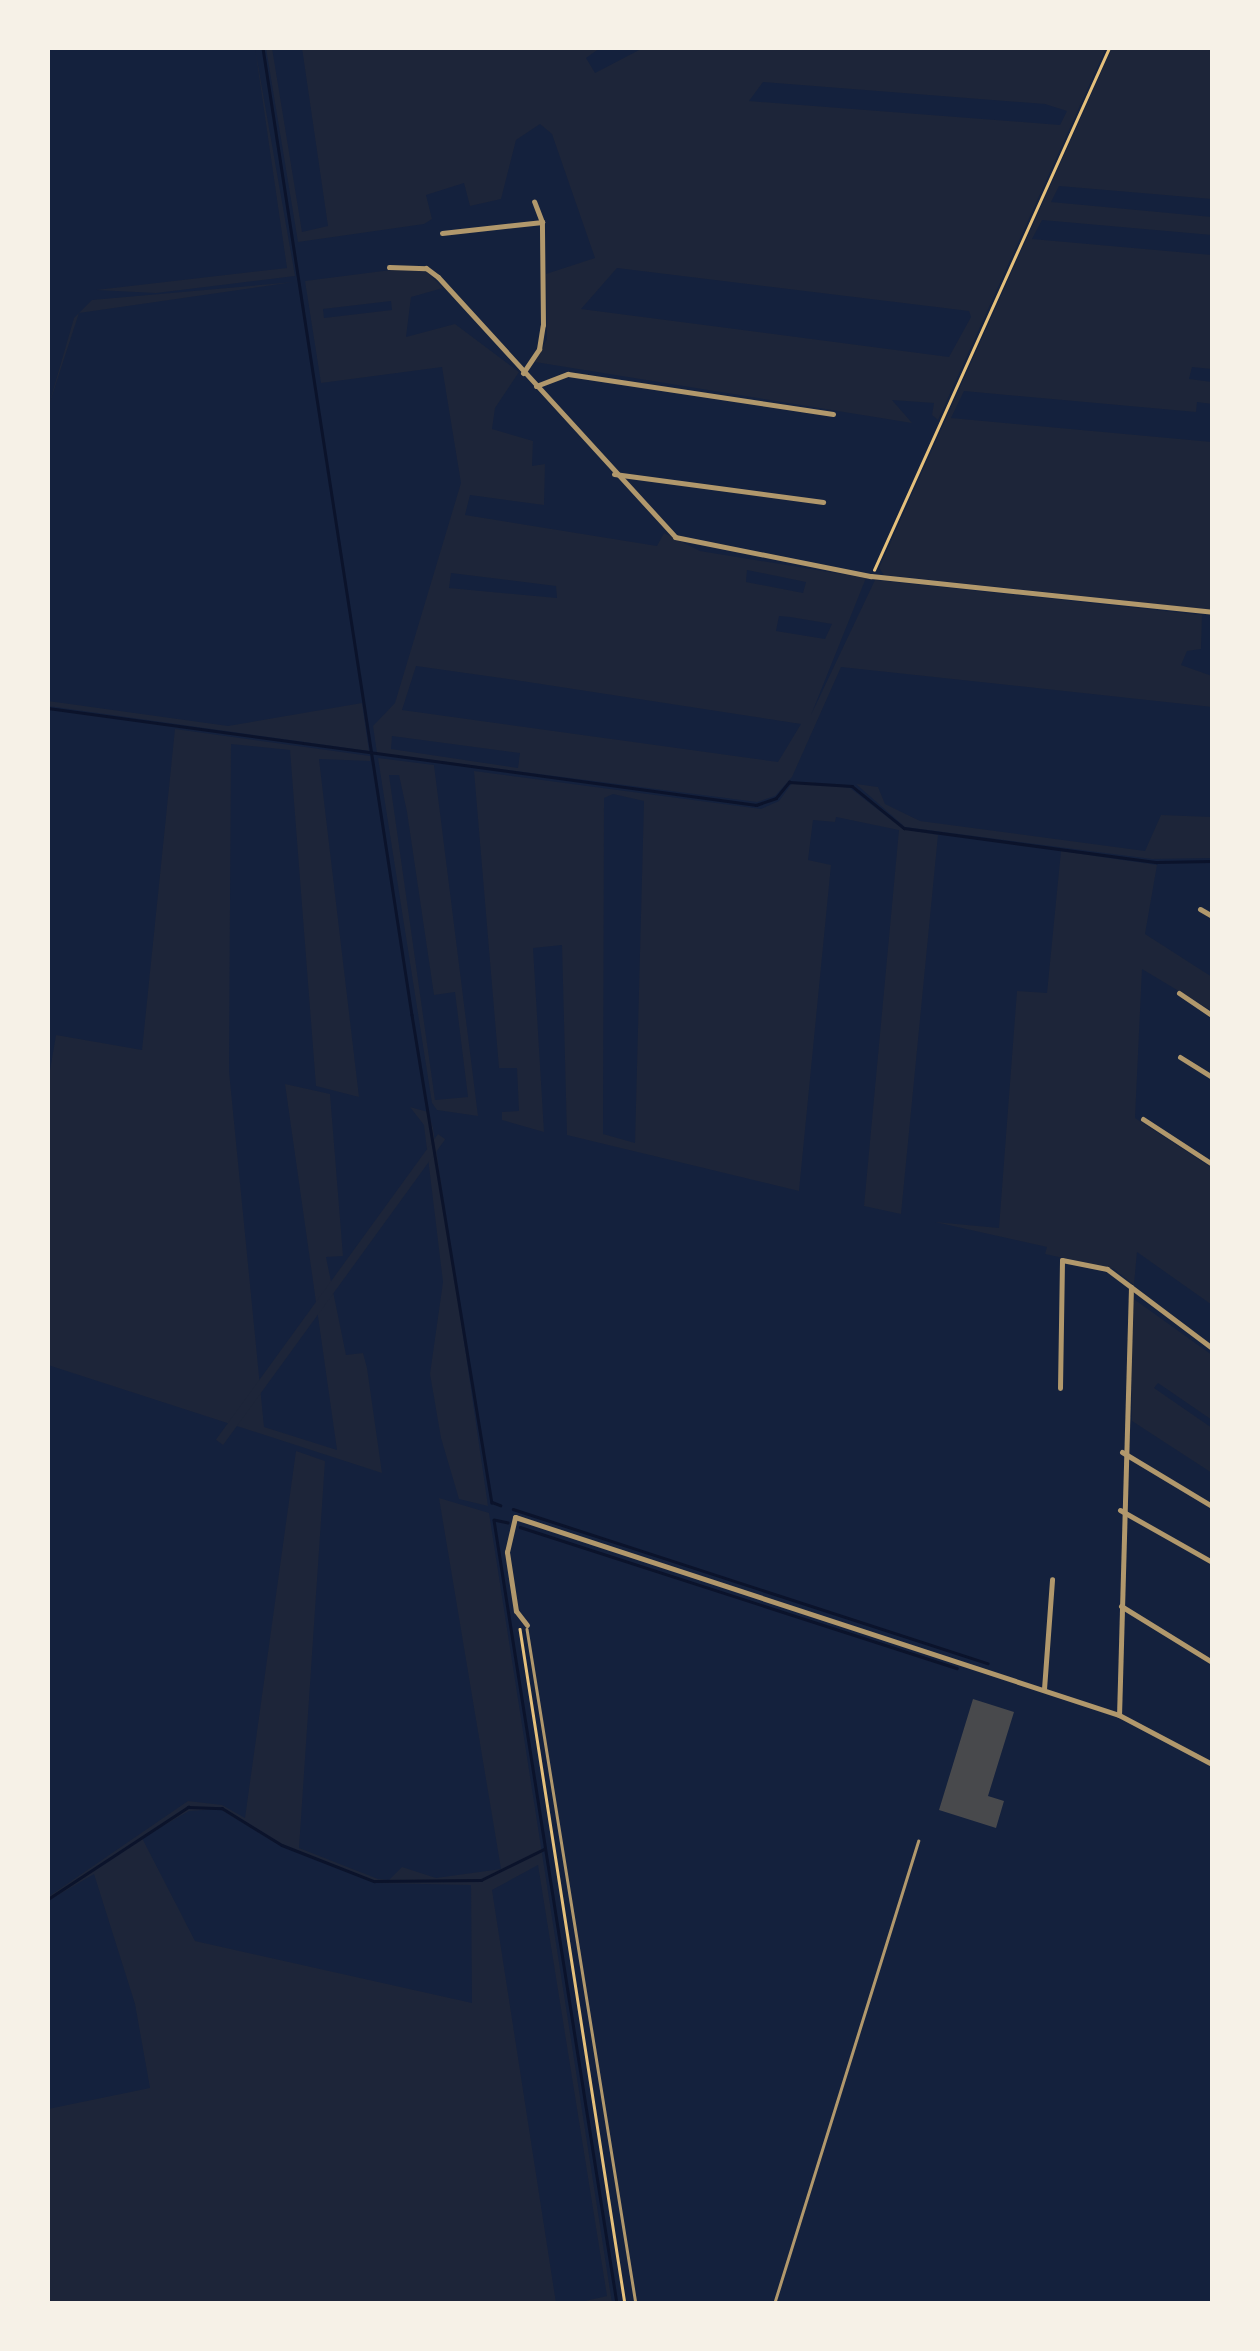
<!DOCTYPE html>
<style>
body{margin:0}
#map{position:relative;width:1260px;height:2351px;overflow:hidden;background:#14213d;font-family:"Exo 2",sans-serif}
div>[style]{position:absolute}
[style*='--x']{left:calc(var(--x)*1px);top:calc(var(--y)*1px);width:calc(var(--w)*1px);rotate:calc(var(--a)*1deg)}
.green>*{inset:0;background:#1d2539;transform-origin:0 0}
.stream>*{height:2.5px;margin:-1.25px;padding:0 1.25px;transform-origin:1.25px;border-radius:1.25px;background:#0b132b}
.building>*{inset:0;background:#48494c}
.path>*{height:2.5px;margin:-1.25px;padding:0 1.25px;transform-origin:1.25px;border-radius:1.25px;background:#e5c07b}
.service>*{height:2.5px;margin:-1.25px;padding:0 1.25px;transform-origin:1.25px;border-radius:1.25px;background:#b1986c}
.minor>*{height:5px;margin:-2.5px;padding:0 2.5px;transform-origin:2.5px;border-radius:2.5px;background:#b1986c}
span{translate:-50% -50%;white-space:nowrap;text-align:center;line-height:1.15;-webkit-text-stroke:10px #f6f1e7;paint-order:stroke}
.frame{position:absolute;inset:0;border:50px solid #f6f1e7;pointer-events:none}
</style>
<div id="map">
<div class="green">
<div style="clip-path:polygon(255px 48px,295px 276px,156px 293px,96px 290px,287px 268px)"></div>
<div style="clip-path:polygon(evenodd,266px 48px,272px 48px,302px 232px,328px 226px,302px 48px,600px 48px,586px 58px,595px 73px,643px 48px,1106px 48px,938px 420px,932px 415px,934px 403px,892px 400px,912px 423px,535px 362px,547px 339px,546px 274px,595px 258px,552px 134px,540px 124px,516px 140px,501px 199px,470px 206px,464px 183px,426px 195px,432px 219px,424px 224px,298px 242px,266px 48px,763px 82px,1045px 104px,1067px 111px,1060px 125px,749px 101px,763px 82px,266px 48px,617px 268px,969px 311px,971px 317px,949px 357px,581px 309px,617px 268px)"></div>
<div style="clip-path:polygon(1112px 48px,1212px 48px,1212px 199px,1059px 186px,1051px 202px,1212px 217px,1212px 235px,1042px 220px,1032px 239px,1212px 255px,1212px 369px,1192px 367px,1189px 379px,1212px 382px,1212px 404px,1197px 402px,1196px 412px,964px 391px,951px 418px,1212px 442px,1212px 610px,884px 575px,879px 568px)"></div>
<div style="clip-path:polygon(evenodd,391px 270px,426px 271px,443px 288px,411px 297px,406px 337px,455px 324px,519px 372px,495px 408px,492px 429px,533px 441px,532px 466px,545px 464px,544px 505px,470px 495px,465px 515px,657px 546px,664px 533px,700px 551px,866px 578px,811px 715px,875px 580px,1202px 615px,1201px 649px,1187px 651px,1181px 665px,1212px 676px,1212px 707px,841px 667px,792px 777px,775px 796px,757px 802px,377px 753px,373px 726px,395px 703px,461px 483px,442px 367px,321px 383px,305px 281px,391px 270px,391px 301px,392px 310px,324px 318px,323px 309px,391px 301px,391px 270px,747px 570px,806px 582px,803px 593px,746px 582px,747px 570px,391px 270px,451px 573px,556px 586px,557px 598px,449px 588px,451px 573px,391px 270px,779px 616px,790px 617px,832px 624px,825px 639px,776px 631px,779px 616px,391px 270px,416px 666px,515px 680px,801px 724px,778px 762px,402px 710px,416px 666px,391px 270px,392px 736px,520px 753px,518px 768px,391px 749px,392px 736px)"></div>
<div style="clip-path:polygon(294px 282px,79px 313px,48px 408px,74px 318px,92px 300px)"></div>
<div style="clip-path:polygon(48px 701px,228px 726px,362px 703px,369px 751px,48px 706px)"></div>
<div style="clip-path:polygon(175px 729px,370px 756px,370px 761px,319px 759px,359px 1097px,316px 1086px,290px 750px,231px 744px,229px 1071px,264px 1427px,337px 1450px,285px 1084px,330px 1094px,343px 1256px,326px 1257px,346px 1355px,363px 1353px,367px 1368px,382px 1473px,48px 1365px,48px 1082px,56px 1035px,142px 1050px)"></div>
<div style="clip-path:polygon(evenodd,378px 758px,434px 765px,478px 1116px,437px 1110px,432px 1103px,378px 758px,389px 775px,399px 775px,407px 812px,434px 995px,455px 992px,468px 1097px,435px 1100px,389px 775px)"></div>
<div style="clip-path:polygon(evenodd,474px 771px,761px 809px,779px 801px,792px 783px,809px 782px,850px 788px,903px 829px,938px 835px,901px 1214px,864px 1206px,899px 830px,836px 817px,835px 822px,813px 820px,808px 860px,831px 865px,799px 1191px,567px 1135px,562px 945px,533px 948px,544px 1132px,502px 1120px,502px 1112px,519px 1111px,517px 1068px,499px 1068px,474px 771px,613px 794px,644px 801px,635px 1143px,603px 1134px,604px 798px,613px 794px)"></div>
<div style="clip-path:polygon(856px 784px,878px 787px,885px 804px,920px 821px,1145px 851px,1161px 815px,1212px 817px,1212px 858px,1152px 859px,905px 827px)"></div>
<div style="clip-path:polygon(1061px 851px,1157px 865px,1145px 934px,1212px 977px,1212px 1011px,1142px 969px,1135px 1118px,1212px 1168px,1212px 1305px,1137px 1252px,1134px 1285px,1114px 1269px,1045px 1254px,1047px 1247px,935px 1222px,999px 1228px,1017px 991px,1047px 993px)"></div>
<div style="clip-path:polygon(410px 1107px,428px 1112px,433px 1128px,488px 1506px,459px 1499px,441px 1438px,430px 1374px,443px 1282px,424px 1125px)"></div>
<div style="left:438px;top:1134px;width:9px;height:378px;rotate:36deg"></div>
<div style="clip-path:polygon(1131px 1297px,1212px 1355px,1212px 1420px,1158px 1383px,1154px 1388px,1212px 1428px,1212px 1473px,1132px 1421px)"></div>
<div style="clip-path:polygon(evenodd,296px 1451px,325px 1461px,299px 1848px,378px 1879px,389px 1880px,402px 1867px,436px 1878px,501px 1869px,439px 1498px,489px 1513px,612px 2303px,576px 2303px,607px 2296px,538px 1865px,492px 1890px,556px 2303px,48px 2303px,48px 2109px,150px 2088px,135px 2004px,94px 1874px,48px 1901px,48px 1897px,188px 1801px,222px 1805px,245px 1818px,296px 1451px,220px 1809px,277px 1844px,375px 1883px,471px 1885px,472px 2003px,195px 1941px,142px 1838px,189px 1811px,220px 1809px)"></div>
</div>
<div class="stream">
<div style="--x:263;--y:48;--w:978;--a:81.24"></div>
<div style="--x:412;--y:1015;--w:494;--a:80.7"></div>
<div style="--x:492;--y:1502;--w:9;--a:21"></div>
<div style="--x:48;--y:708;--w:715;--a:7.8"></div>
<div style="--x:756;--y:805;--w:21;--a:-19"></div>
<div style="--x:776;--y:798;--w:21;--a:-51"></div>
<div style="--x:789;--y:782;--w:63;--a:3.6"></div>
<div style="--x:852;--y:786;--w:67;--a:38.9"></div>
<div style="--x:904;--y:828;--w:255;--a:7.7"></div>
<div style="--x:1157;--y:862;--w:55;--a:-1"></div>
<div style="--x:513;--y:1509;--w:499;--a:18"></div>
<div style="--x:508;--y:1523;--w:14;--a:-168"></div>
<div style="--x:494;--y:1520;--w:794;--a:81.08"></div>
<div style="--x:520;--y:1527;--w:459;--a:17.9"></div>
<div style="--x:48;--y:1899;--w:168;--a:-33.3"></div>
<div style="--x:188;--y:1807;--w:34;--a:2"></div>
<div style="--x:222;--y:1808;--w:70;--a:31.7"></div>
<div style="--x:282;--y:1845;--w:99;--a:21.4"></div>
<div style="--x:374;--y:1881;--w:107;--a:-0.5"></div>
<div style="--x:481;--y:1880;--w:70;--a:-26.2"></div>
</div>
<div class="building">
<div style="clip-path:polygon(973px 1699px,1014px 1712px,988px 1796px,1004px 1801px,996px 1828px,939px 1810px)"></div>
</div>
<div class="path">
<div style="--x:874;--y:570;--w:572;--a:-65.76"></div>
<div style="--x:520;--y:1629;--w:683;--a:81.16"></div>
</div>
<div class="service">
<div style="--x:527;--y:1629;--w:684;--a:80.83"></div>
<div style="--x:774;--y:2304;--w:485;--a:-72.7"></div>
</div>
<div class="minor">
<div style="--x:442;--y:233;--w:101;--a:-6.3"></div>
<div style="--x:389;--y:267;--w:37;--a:2"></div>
<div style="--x:426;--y:268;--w:15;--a:37"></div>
<div style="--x:438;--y:277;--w:352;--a:47.6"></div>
<div style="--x:675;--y:537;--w:200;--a:11.3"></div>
<div style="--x:871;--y:576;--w:343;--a:6"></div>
<div style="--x:523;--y:373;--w:29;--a:-56"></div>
<div style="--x:539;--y:349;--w:24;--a:-81"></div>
<div style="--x:543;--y:325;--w:103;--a:-90.6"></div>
<div style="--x:542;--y:222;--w:22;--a:-111"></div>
<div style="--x:536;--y:386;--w:34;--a:-21"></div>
<div style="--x:568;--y:374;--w:268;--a:8.6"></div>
<div style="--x:614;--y:474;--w:211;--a:7.6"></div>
<div style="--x:1200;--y:909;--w:14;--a:30"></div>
<div style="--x:1179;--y:993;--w:40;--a:34"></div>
<div style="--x:1180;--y:1057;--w:38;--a:32"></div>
<div style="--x:1143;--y:1119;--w:82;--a:33.1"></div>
<div style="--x:1131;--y:1287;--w:101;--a:37"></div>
<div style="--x:1060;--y:1388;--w:128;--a:-89.1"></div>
<div style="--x:1062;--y:1260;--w:46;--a:11.3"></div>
<div style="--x:1107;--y:1269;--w:30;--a:37"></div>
<div style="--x:1131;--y:1287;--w:428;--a:91.6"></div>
<div style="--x:1122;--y:1452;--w:105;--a:31"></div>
<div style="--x:1120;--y:1510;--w:106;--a:29.5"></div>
<div style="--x:1121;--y:1606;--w:107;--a:31.6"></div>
<div style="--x:527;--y:1625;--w:18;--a:-128"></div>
<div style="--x:516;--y:1611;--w:60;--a:-98.7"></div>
<div style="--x:507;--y:1552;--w:36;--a:-77"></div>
<div style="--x:515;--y:1517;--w:636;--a:18.15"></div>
<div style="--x:1119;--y:1715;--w:105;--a:27.8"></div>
<div style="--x:1044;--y:1689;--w:110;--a:-85.8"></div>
</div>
<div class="frame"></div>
</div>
